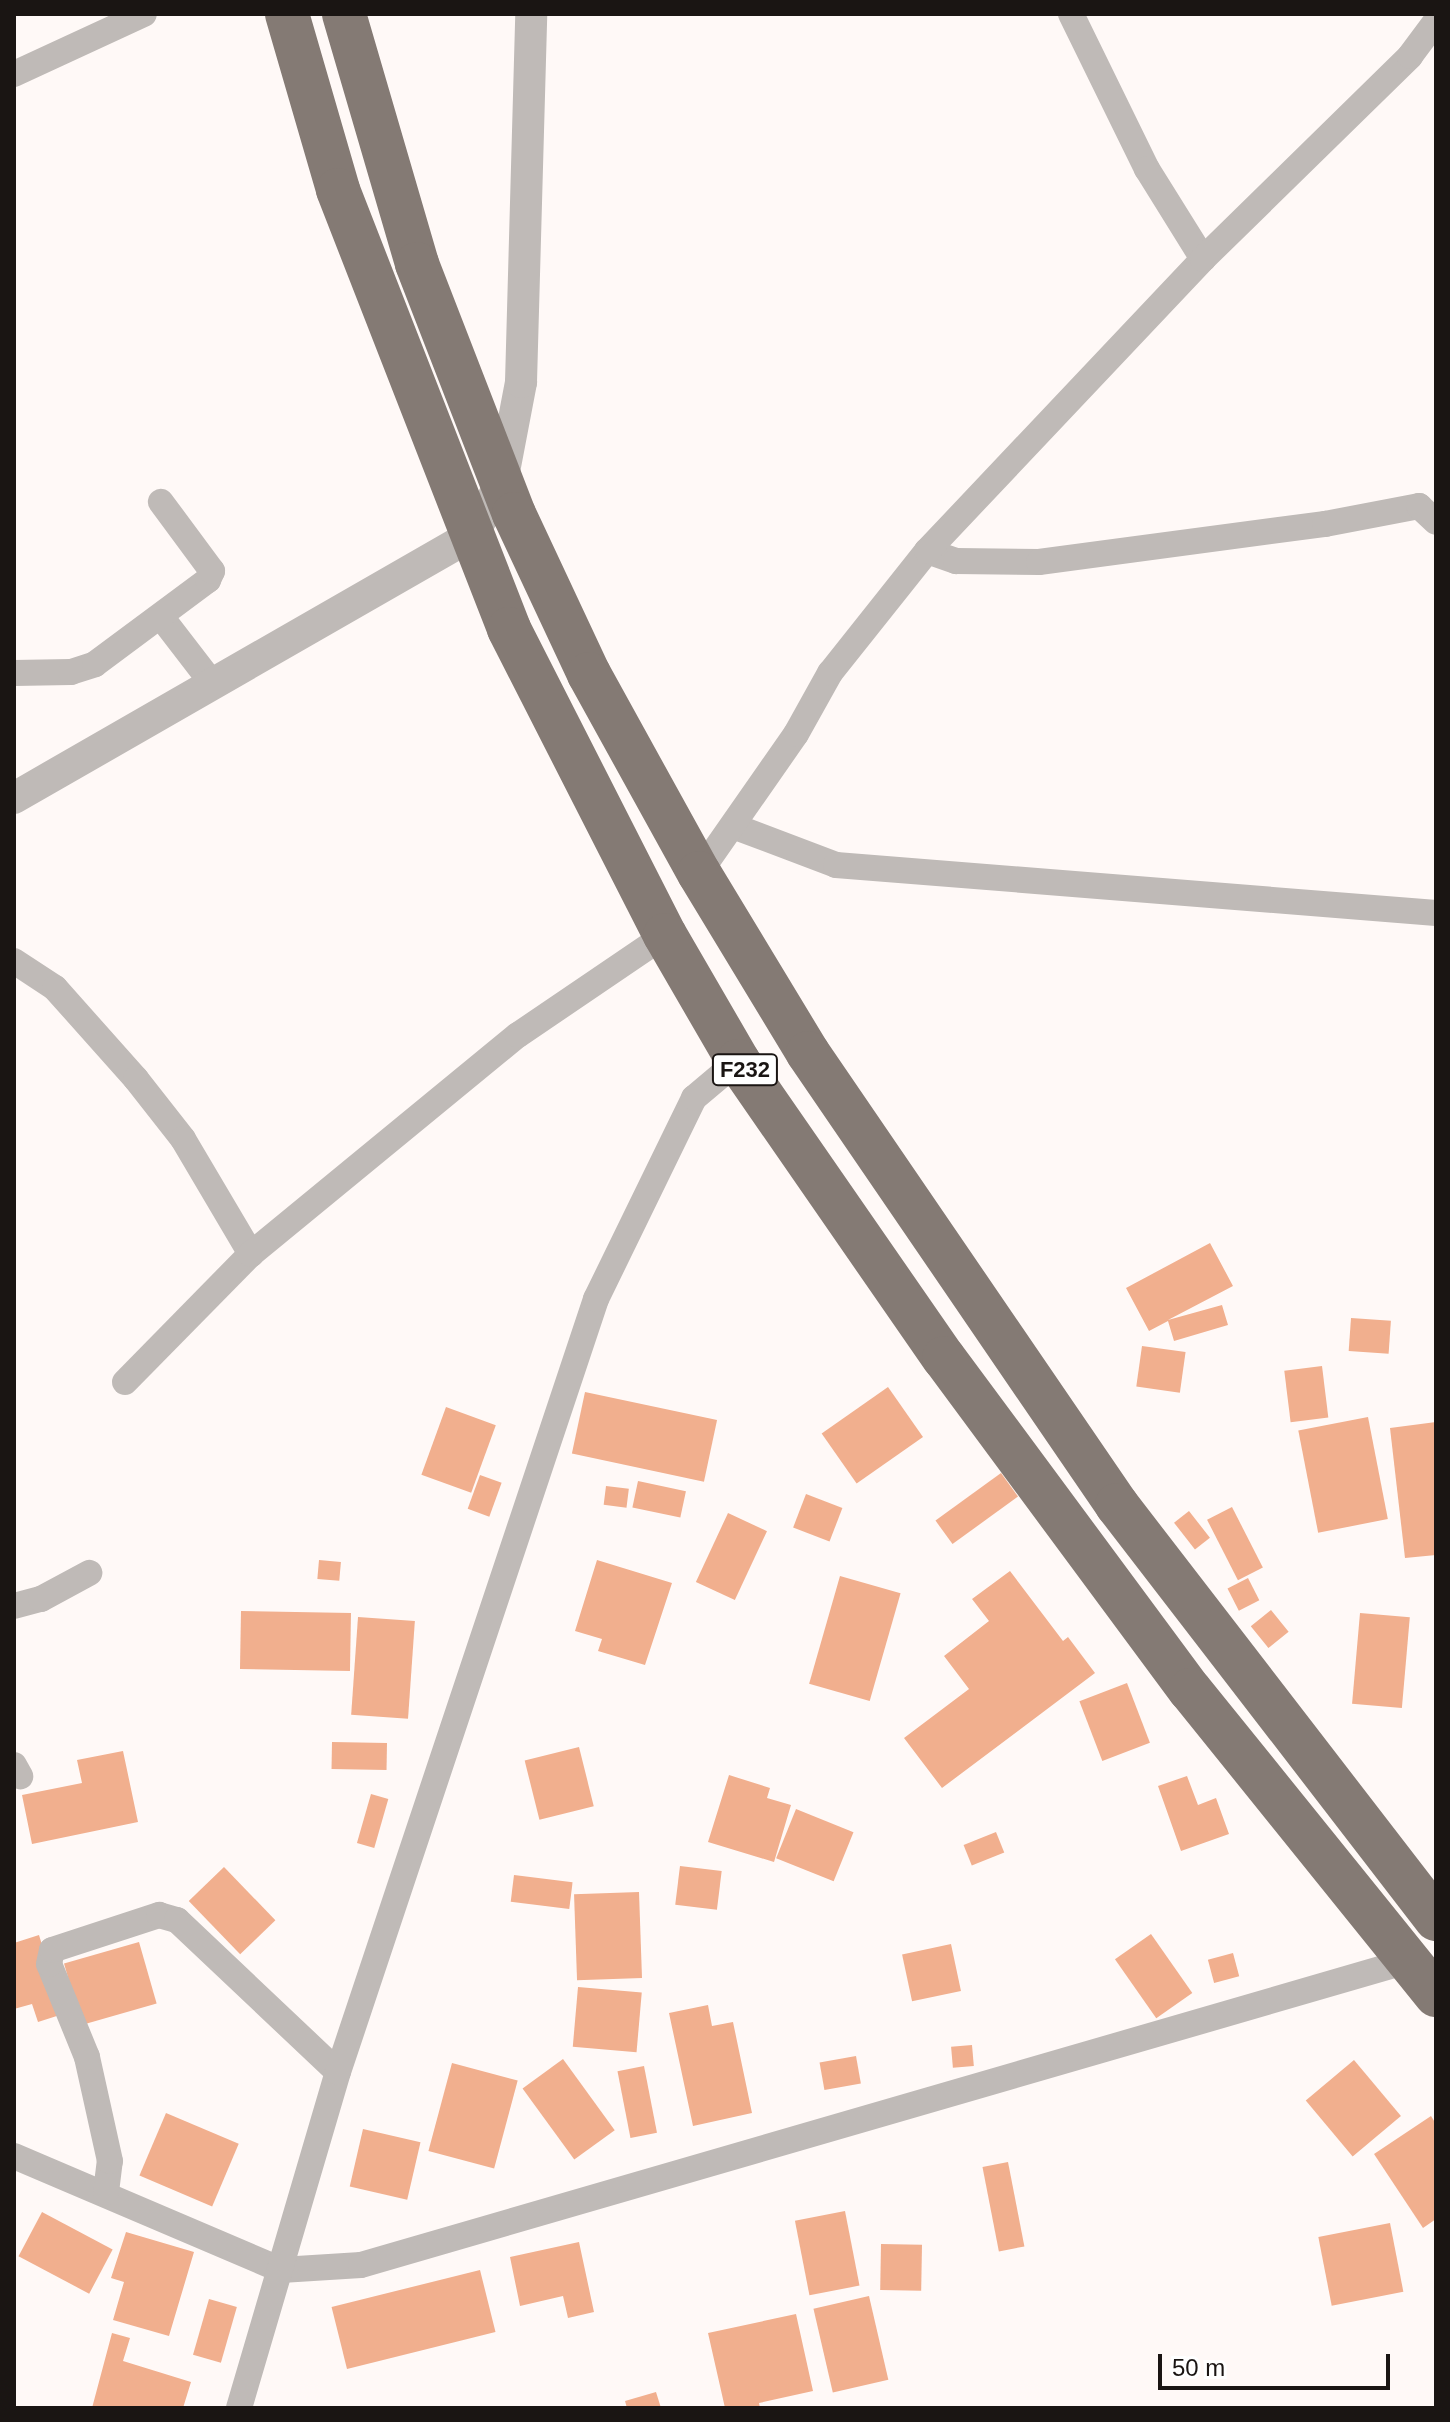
<!DOCTYPE html>
<style>
body{margin:0}
#map{position:relative;width:1450px;height:2422px;overflow:hidden;background:#fff9f7;font-family:Arial,sans-serif}
div>[style]{position:absolute}
[style*='--x']{left:calc(var(--x)*1px);top:calc(var(--y)*1px);width:calc(var(--w)*1px);rotate:calc(var(--a)*1deg)}
.building>*{inset:0;background:#f1af8e;transform-origin:0 0}
.minor>*{height:26px;margin:-13px;padding:0 13px;transform-origin:13px;border-radius:13px;background:#bfbab7}
.tertiary>*{height:32px;margin:-16px;padding:0 16px;transform-origin:16px;border-radius:16px;background:#bfbab7}
.trunk>*{height:44px;margin:-22px;padding:0 22px;transform-origin:22px;border-radius:22px;background:#847a74}
span{translate:-50% -50%;white-space:nowrap;text-align:center;line-height:1.15;-webkit-text-stroke:7px #fff;paint-order:stroke}
.shield-label span{padding:2px 6px;background:#fff;border:2px solid;border-radius:6px;-webkit-text-stroke-width:0}
.shield-label{font-size:22px;color:#1a1513;font-weight:700}
.frame{position:absolute;inset:0;border:16px solid #1a1513;pointer-events:none}
.scale{position:absolute;left:1158px;top:2354px;width:232px;height:36px;box-sizing:border-box;border:4px solid #1a1513;border-top:0;padding-left:10px;font-size:24px;line-height:28px;white-space:nowrap;color:#1a1513;-webkit-text-stroke:6px #fff;paint-order:stroke}
</style>
<div id="map">
<div class="building">
<div style="clip-path:polygon(1210px 1243px,1233px 1286px,1168px 1320px,1222px 1305px,1228px 1325px,1174px 1341px,1168px 1321px,1149px 1331px,1126px 1288px)"></div>
<div style="left:1351px;top:1318px;width:40px;height:33px;rotate:4deg"></div>
<div style="left:1142px;top:1346px;width:44px;height:41px;rotate:8deg"></div>
<div style="left:1322px;top:1366px;width:52px;height:38px;rotate:83deg"></div>
<div style="left:888px;top:1387px;width:61px;height:81px;rotate:55deg"></div>
<div style="left:585px;top:1392px;width:135px;height:63px;rotate:12deg"></div>
<div style="left:446px;top:1407px;width:53px;height:72px;rotate:20deg"></div>
<div style="left:1368px;top:1417px;width:104px;height:71px;rotate:79deg"></div>
<div style="clip-path:polygon(1436px 1422px,1436px 1555px,1405px 1558px,1390px 1428px)"></div>
<div style="left:1001px;top:1473px;width:29px;height:81px;rotate:54deg"></div>
<div style="left:480px;top:1475px;width:23px;height:36px;rotate:20deg"></div>
<div style="left:638px;top:1481px;width:49px;height:27px;rotate:12deg"></div>
<div style="left:606px;top:1486px;width:23px;height:19px;rotate:7deg"></div>
<div style="left:806px;top:1494px;width:39px;height:36px;rotate:21deg"></div>
<div style="left:1232px;top:1507px;width:68px;height:28px;rotate:63deg"></div>
<div style="left:1189px;top:1511px;width:34px;height:19px;rotate:52deg"></div>
<div style="left:728px;top:1513px;width:43px;height:76px;rotate:25deg"></div>
<div style="left:319px;top:1560px;width:22px;height:19px;rotate:5deg"></div>
<div style="clip-path:polygon(597px 1560px,672px 1583px,645px 1665px,598px 1651px,602px 1639px,575px 1631px)"></div>
<div style="clip-path:polygon(1010px 1571px,1063px 1641px,1068px 1637px,1095px 1673px,942px 1788px,904px 1738px,969px 1689px,944px 1656px,989px 1621px,972px 1599px)"></div>
<div style="left:840px;top:1576px;width:63px;height:112px;rotate:16deg"></div>
<div style="left:1248px;top:1578px;width:25px;height:23px;rotate:63deg"></div>
<div style="left:1271px;top:1610px;width:28px;height:26px;rotate:51deg"></div>
<div style="left:241px;top:1611px;width:110px;height:58px;rotate:1deg"></div>
<div style="left:1360px;top:1613px;width:50px;height:91px;rotate:5deg"></div>
<div style="left:358px;top:1617px;width:57px;height:98px;rotate:4deg"></div>
<div style="left:1127px;top:1683px;width:64px;height:51px;rotate:69deg"></div>
<div style="left:332px;top:1742px;width:55px;height:27px;rotate:1deg"></div>
<div style="left:579px;top:1747px;width:61px;height:56px;rotate:76deg"></div>
<div style="clip-path:polygon(123px 1751px,138px 1822px,32px 1844px,22px 1795px,82px 1783px,77px 1760px)"></div>
<div style="clip-path:polygon(729px 1775px,770px 1788px,767px 1798px,791px 1805px,774px 1862px,708px 1842px)"></div>
<div style="clip-path:polygon(1187px 1776px,1198px 1805px,1216px 1798px,1229px 1834px,1181px 1851px,1158px 1786px)"></div>
<div style="left:371px;top:1794px;width:18px;height:51px;rotate:16deg"></div>
<div style="left:796px;top:1809px;width:62px;height:53px;rotate:22deg"></div>
<div style="left:996px;top:1832px;width:22px;height:35px;rotate:68deg"></div>
<div style="left:680px;top:1866px;width:42px;height:39px;rotate:7deg"></div>
<div style="left:224px;top:1867px;width:74px;height:49px;rotate:46deg"></div>
<div style="left:514px;top:1875px;width:59px;height:27px;rotate:7deg"></div>
<div style="left:639px;top:1892px;width:86px;height:65px;rotate:88deg"></div>
<div style="left:1151px;top:1934px;width:72px;height:44px;rotate:55deg"></div>
<div style="clip-path:polygon(39px 1935px,63px 2014px,38px 2022px,32px 2004px,14px 2009px,14px 1943px)"></div>
<div style="left:139px;top:1942px;width:64px;height:78px;rotate:74deg"></div>
<div style="left:951px;top:1944px;width:48px;height:50px;rotate:78deg"></div>
<div style="left:1233px;top:1953px;width:24px;height:26px;rotate:75deg"></div>
<div style="left:578px;top:1987px;width:64px;height:60px;rotate:5deg"></div>
<div style="clip-path:polygon(708px 2005px,712px 2026px,733px 2022px,752px 2113px,693px 2126px,669px 2013px)"></div>
<div style="left:972px;top:2045px;width:21px;height:21px;rotate:85deg"></div>
<div style="left:856px;top:2056px;width:28px;height:37px;rotate:80deg"></div>
<div style="left:563px;top:2059px;width:88px;height:50px;rotate:54deg"></div>
<div style="left:1354px;top:2060px;width:73px;height:63px;rotate:50deg"></div>
<div style="left:452px;top:2063px;width:68px;height:91px;rotate:15deg"></div>
<div style="left:644px;top:2066px;width:68px;height:27px;rotate:79deg"></div>
<div style="left:166px;top:2113px;width:79px;height:68px;rotate:23deg"></div>
<div style="clip-path:polygon(1431px 2116px,1436px 2124px,1436px 2219px,1423px 2228px,1374px 2154px)"></div>
<div style="left:363px;top:2129px;width:59px;height:59px;rotate:13deg"></div>
<div style="left:1008px;top:2162px;width:86px;height:26px;rotate:79deg"></div>
<div style="left:845px;top:2211px;width:76px;height:51px;rotate:79deg"></div>
<div style="left:42px;top:2212px;width:80px;height:50px;rotate:28deg"></div>
<div style="left:1390px;top:2223px;width:70px;height:73px;rotate:79deg"></div>
<div style="clip-path:polygon(126px 2232px,194px 2252px,169px 2336px,113px 2320px,124px 2282px,111px 2278px)"></div>
<div style="clip-path:polygon(579px 2242px,594px 2312px,568px 2318px,563px 2296px,520px 2306px,510px 2257px)"></div>
<div style="left:881px;top:2244px;width:41px;height:46px;rotate:1deg"></div>
<div style="left:480px;top:2270px;width:64px;height:153px;rotate:76deg"></div>
<div style="left:869px;top:2296px;width:86px;height:57px;rotate:77deg"></div>
<div style="left:209px;top:2299px;width:29px;height:58px;rotate:16deg"></div>
<div style="clip-path:polygon(796px 2314px,813px 2391px,759px 2403px,760px 2408px,725px 2408px,708px 2333px)"></div>
<div style="clip-path:polygon(112px 2333px,130px 2338px,123px 2361px,191px 2382px,183px 2408px,92px 2408px)"></div>
<div style="clip-path:polygon(656px 2392px,661px 2408px,627px 2408px,625px 2401px)"></div>
</div>
<div class="minor">
<div style="--x:1071;--y:14;--w:173;--a:63.9"></div>
<div style="--x:1147;--y:169;--w:106;--a:58.1"></div>
<div style="--x:14;--y:74;--w:143;--a:-24.8"></div>
<div style="--x:927;--y:551;--w:31;--a:19"></div>
<div style="--x:956;--y:561;--w:83;--a:0.7"></div>
<div style="--x:1039;--y:562;--w:289;--a:-7.6"></div>
<div style="--x:1325;--y:524;--w:96;--a:-10.8"></div>
<div style="--x:1419;--y:506;--w:23;--a:43"></div>
<div style="--x:162;--y:618;--w:82;--a:52.4"></div>
<div style="--x:14;--y:673;--w:57;--a:-1"></div>
<div style="--x:71;--y:672;--w:25;--a:-18"></div>
<div style="--x:95;--y:664;--w:141;--a:-36.6"></div>
<div style="--x:208;--y:580;--w:10;--a:-66"></div>
<div style="--x:212;--y:571;--w:86;--a:-126.5"></div>
<div style="--x:733;--y:826;--w:110;--a:20.7"></div>
<div style="--x:836;--y:865;--w:602;--a:4.57"></div>
<div style="--x:699;--y:873;--w:169;--a:-55.1"></div>
<div style="--x:796;--y:734;--w:70;--a:-60.9"></div>
<div style="--x:830;--y:673;--w:156;--a:-51.5"></div>
<div style="--x:927;--y:551;--w:402;--a:-46.6"></div>
<div style="--x:1203;--y:259;--w:290;--a:-44.4"></div>
<div style="--x:1410;--y:56;--w:44;--a:-53.4"></div>
<div style="--x:14;--y:961;--w:49;--a:33.4"></div>
<div style="--x:55;--y:988;--w:122;--a:48.3"></div>
<div style="--x:136;--y:1079;--w:76;--a:51.9"></div>
<div style="--x:183;--y:1139;--w:134;--a:59.4"></div>
<div style="--x:125;--y:1382;--w:180;--a:-45.5"></div>
<div style="--x:251;--y:1254;--w:345;--a:-39.4"></div>
<div style="--x:518;--y:1035;--w:178;--a:-34.2"></div>
<div style="--x:14;--y:1606;--w:28;--a:-15"></div>
<div style="--x:41;--y:1599;--w:55;--a:-28.4"></div>
<div style="--x:14;--y:1765;--w:13;--a:61"></div>
<div style="--x:14;--y:2156;--w:290;--a:23.1"></div>
<div style="--x:281;--y:2270;--w:80;--a:-3.6"></div>
<div style="--x:361;--y:2265;--w:1090;--a:-16.19"></div>
<div style="--x:106;--y:2192;--w:31;--a:-83"></div>
<div style="--x:110;--y:2161;--w:107;--a:-102.5"></div>
<div style="--x:87;--y:2057;--w:100;--a:-112.2"></div>
<div style="--x:49;--y:1964;--w:14;--a:-78"></div>
<div style="--x:52;--y:1950;--w:113;--a:-18.1"></div>
<div style="--x:159;--y:1915;--w:19;--a:16"></div>
<div style="--x:177;--y:1920;--w:221;--a:43.4"></div>
<div style="--x:239;--y:2408;--w:350;--a:-73.6"></div>
<div style="--x:338;--y:2072;--w:815;--a:-71.54"></div>
<div style="--x:596;--y:1299;--w:224;--a:-64"></div>
<div style="--x:694;--y:1098;--w:57;--a:-40.1"></div>
</div>
<div class="tertiary">
<div style="--x:14;--y:798;--w:528;--a:-29.87"></div>
<div style="--x:472;--y:535;--w:61;--a:-60.5"></div>
<div style="--x:502;--y:482;--w:102;--a:-79.2"></div>
<div style="--x:521;--y:382;--w:368;--a:-88.4"></div>
</div>
<div class="trunk">
<div style="--x:287;--y:14;--w:183;--a:73.8"></div>
<div style="--x:338;--y:190;--w:471;--a:68.7"></div>
<div style="--x:509;--y:629;--w:343;--a:63"></div>
<div style="--x:665;--y:935;--w:146;--a:59.9"></div>
<div style="--x:738;--y:1061;--w:361;--a:55.3"></div>
<div style="--x:944;--y:1358;--w:413;--a:53.5"></div>
<div style="--x:1190;--y:1690;--w:392;--a:51.1"></div>
<div style="--x:344;--y:14;--w:260;--a:73.7"></div>
<div style="--x:417;--y:264;--w:268;--a:68.8"></div>
<div style="--x:514;--y:514;--w:177;--a:64.9"></div>
<div style="--x:589;--y:674;--w:227;--a:61.1"></div>
<div style="--x:699;--y:873;--w:210;--a:58.8"></div>
<div style="--x:808;--y:1053;--w:548;--a:55.64"></div>
<div style="--x:1117;--y:1505;--w:523;--a:52.38"></div>
</div>
<div class="shield-label">
<span style="left:745px;top:1070px">F232</span>
</div>
<div class="frame"></div>
<div class="scale">50 m</div>
</div>
